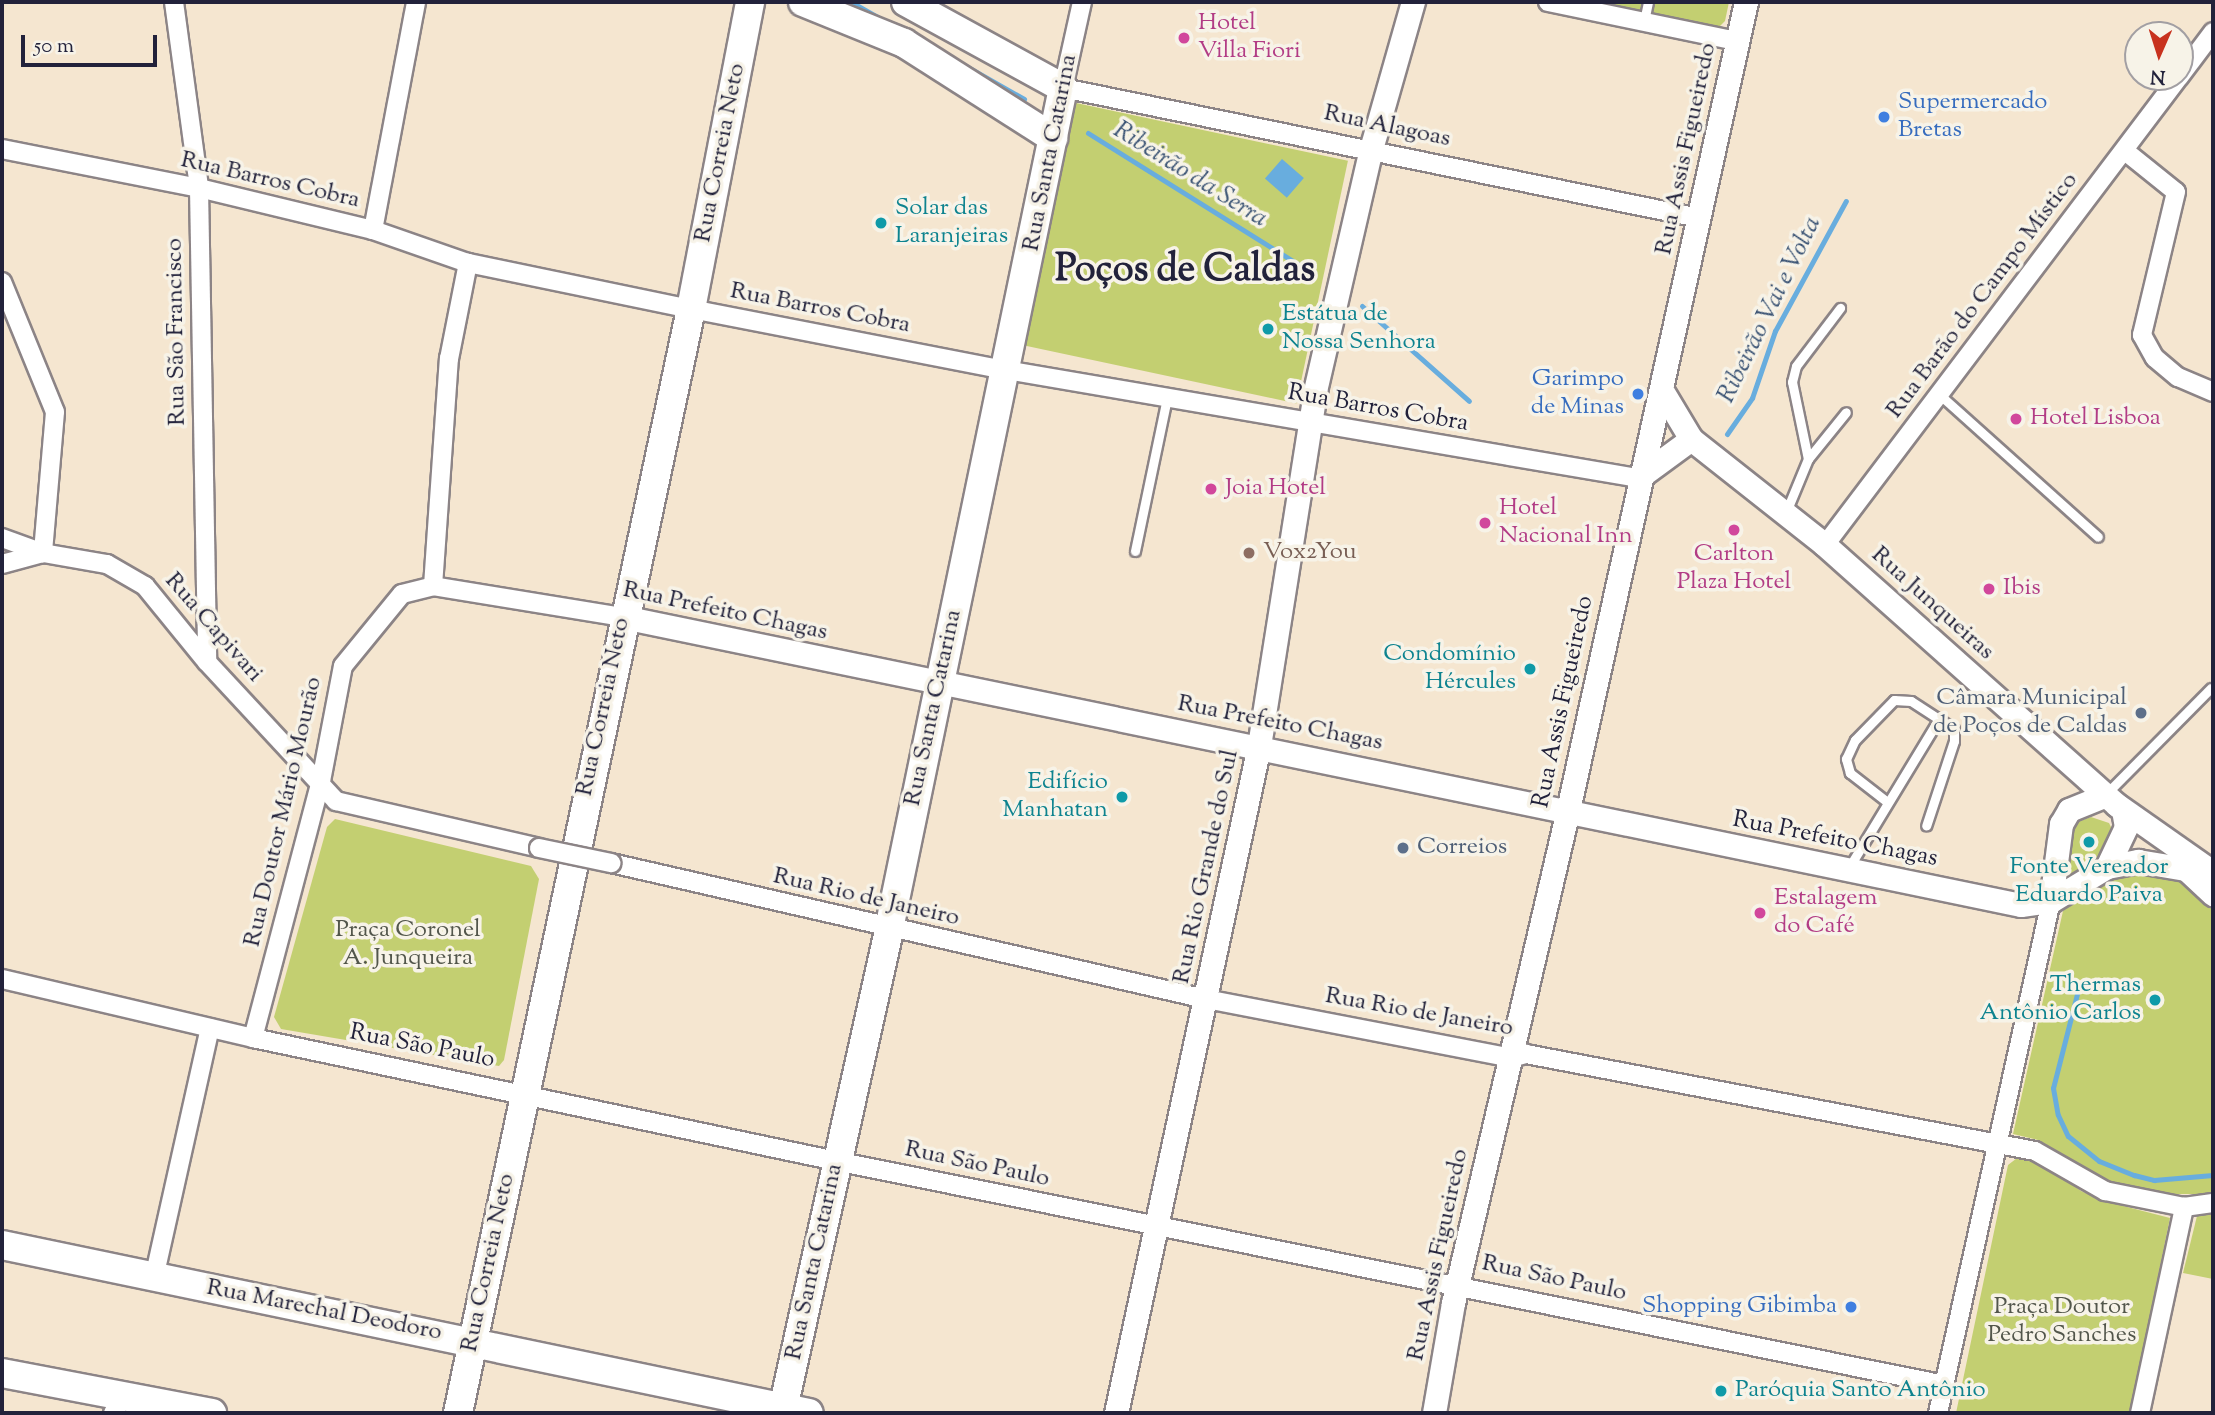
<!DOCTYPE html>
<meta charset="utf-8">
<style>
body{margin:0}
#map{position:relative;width:2215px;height:1415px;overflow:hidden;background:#f5e6d0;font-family:"Sorts Mill Goudy",serif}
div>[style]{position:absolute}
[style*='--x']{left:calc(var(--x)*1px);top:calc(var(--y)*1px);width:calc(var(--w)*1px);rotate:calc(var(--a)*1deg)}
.green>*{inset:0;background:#c3cf71;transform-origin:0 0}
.water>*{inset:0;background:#68adde;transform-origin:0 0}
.stream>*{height:5px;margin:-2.5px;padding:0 2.5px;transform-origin:2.5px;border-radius:2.5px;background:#68adde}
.roads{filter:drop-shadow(2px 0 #8c8486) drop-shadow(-2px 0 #8c8486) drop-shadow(0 2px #8c8486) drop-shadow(0 -2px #8c8486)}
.service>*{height:9px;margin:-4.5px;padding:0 4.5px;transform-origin:4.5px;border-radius:4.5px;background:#fff}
.minor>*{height:18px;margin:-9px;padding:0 9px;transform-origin:9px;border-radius:9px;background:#fff}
.tertiary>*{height:23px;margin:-11.5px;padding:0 11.5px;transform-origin:11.5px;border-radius:11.5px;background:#fff}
.primary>*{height:28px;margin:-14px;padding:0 14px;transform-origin:14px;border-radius:14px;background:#fff}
.bridges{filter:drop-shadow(2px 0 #8c8486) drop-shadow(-2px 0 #8c8486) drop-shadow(0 2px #8c8486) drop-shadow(0 -2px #8c8486)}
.minor-bridge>*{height:18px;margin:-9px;padding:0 9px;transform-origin:9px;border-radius:9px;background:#fff}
.dots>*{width:19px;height:19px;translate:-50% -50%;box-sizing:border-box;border:4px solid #f7f3e8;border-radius:50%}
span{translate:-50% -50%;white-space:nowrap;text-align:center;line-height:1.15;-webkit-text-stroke:7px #f7f3e8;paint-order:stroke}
.hotel-label{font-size:24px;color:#b23c85}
.left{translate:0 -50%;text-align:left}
.shop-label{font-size:24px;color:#366cbe}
.right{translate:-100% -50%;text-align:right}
.street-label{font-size:24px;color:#22223b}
.culture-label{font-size:24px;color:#0d838f}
.education-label{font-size:24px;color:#785e54}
.service-label{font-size:24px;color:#4e5e75}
.park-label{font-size:24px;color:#52564b}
.water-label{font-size:26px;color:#3a5374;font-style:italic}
.town-label{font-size:38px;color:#22223b;font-weight:700}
.frame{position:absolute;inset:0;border:4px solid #22223b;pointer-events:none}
.north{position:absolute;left:2124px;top:21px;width:70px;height:70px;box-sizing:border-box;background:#f7f3e8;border:2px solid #a29fa3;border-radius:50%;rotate:183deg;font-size:19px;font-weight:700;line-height:28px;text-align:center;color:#22223b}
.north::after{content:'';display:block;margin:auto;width:24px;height:32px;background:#c8321e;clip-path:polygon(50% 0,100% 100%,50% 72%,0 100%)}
.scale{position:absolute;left:21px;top:35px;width:136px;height:32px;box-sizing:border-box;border:4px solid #22223b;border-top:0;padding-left:9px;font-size:21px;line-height:24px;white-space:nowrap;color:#22223b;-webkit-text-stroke:5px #f7f3e8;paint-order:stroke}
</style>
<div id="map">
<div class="green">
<div style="clip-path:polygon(1600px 2px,1729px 2px,1725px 21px,1719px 27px)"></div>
<div style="left:1076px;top:103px;width:278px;height:248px;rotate:12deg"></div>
<div style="clip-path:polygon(2091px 817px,2109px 823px,2113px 831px,2098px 861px,2062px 878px,2072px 824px)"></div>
<div style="clip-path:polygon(335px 819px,531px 866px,539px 879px,504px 1060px,499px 1066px,281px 1029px,274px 1017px,327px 827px)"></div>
<div style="clip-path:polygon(2138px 869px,2182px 875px,2213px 904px,2213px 1194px,2158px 1194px,2112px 1185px,2083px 1173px,2038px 1140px,2013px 1134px,2063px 911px,2079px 895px)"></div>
<div style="clip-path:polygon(2021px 1155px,2041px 1161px,2081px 1191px,2104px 1201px,2170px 1218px,2130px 1413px,1956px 1413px,2008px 1165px)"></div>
<div style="clip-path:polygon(2213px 1214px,2213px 1279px,2183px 1273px,2197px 1216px)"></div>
</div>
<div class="water">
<div style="left:1282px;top:159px;width:29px;height:26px;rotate:41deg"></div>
</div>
<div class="stream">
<div style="--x:851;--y:2;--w:43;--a:29.6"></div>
<div style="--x:964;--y:65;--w:69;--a:29.5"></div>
<div style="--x:1088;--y:133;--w:261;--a:32"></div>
<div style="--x:1362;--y:306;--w:143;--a:41.6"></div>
<div style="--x:1727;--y:434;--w:44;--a:-55.2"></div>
<div style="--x:1752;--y:398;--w:71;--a:-71.1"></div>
<div style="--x:1775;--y:331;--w:148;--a:-61.4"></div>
<div style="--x:2078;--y:990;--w:101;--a:104.3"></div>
<div style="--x:2053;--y:1088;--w:27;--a:80"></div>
<div style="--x:2058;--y:1115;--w:23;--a:65"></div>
<div style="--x:2068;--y:1136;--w:40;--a:39"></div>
<div style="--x:2099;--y:1161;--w:38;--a:22"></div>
<div style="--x:2134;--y:1175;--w:21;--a:14"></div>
<div style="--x:2154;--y:1180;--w:59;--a:-4.8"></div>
</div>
<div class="roads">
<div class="service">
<div style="--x:1644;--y:21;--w:19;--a:-78"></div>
<div style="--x:1940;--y:395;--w:212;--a:41.9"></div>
<div style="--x:1808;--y:459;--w:60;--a:-51"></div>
<div style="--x:1786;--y:512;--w:57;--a:-67.5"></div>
<div style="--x:1808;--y:459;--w:79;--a:-101.7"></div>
<div style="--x:1792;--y:382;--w:16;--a:-76"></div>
<div style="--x:1796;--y:366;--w:73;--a:-52.8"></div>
<div style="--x:1135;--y:551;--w:156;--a:-78.2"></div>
<div style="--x:2106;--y:794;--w:149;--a:-45.3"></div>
<div style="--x:1886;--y:801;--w:46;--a:-142.1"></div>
<div style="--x:1850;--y:773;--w:15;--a:-106"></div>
<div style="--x:1846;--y:759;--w:21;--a:-65"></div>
<div style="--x:1855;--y:740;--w:56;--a:-45.7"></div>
<div style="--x:1894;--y:700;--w:17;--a:3"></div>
<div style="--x:1911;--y:701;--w:33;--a:33"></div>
<div style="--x:1848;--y:869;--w:175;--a:-58.8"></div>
<div style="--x:1939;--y:719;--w:18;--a:34"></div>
<div style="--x:1954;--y:729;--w:12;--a:90"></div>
<div style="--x:1954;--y:741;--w:89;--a:108.2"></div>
</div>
<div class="minor">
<div style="--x:174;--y:2;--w:188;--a:82.3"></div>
<div style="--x:199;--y:188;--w:474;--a:89"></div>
<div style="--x:1082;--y:2;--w:88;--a:102.5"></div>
<div style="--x:1063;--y:88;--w:649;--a:11.55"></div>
<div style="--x:1548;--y:2;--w:193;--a:11.7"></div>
<div style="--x:2180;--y:76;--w:55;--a:-53.1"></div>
<div style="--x:2;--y:149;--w:201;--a:11.2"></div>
<div style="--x:199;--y:188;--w:179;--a:13.6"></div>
<div style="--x:373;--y:230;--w:101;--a:19.2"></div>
<div style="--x:468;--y:263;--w:228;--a:11.7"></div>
<div style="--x:691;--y:309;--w:321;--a:11"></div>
<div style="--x:1006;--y:370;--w:641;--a:9.7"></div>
<div style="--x:2125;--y:151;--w:65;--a:38.8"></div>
<div style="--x:2176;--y:192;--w:147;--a:103.4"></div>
<div style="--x:2142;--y:335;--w:26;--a:61"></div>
<div style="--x:2155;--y:358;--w:30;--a:40"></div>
<div style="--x:2178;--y:377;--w:38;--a:23"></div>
<div style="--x:373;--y:230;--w:232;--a:-79.3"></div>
<div style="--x:2;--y:282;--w:140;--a:67.8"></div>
<div style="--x:55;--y:412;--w:142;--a:94.9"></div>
<div style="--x:43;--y:553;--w:44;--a:-159.9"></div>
<div style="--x:1825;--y:545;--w:587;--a:-52.9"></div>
<div style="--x:2;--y:564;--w:42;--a:-15"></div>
<div style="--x:43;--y:553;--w:65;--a:9.8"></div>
<div style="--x:107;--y:564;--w:44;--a:30.1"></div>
<div style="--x:145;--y:586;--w:98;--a:50.8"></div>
<div style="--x:207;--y:662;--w:190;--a:47.1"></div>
<div style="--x:336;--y:801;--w:208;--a:13"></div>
<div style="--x:433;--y:586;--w:228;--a:-86"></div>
<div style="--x:449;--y:359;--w:98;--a:-78.8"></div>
<div style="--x:611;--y:863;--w:610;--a:12.88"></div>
<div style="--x:1206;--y:999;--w:311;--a:10.9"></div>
<div style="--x:1511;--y:1058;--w:16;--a:-15"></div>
<div style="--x:1526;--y:1054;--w:518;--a:10.79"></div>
<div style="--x:2035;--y:1151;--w:81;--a:29.7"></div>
<div style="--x:2105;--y:1191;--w:81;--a:11.4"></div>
<div style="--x:2184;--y:1207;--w:29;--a:-8"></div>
<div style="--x:2;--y:979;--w:258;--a:13.2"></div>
<div style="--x:253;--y:1038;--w:596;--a:11.91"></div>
<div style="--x:836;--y:1161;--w:1131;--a:11.42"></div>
<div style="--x:253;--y:1038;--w:266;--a:-75.2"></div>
<div style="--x:321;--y:781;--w:117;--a:-79.2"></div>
<div style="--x:343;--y:666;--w:93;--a:-50.7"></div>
<div style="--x:402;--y:594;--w:32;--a:-14"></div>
<div style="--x:433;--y:586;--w:193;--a:9.3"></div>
<div style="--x:154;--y:1278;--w:256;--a:-77.4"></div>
<div style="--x:113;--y:1413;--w:19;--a:-58"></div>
<div style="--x:1938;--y:1413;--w:524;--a:-77.55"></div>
<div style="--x:2140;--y:1413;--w:211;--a:-77.9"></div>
</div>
<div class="tertiary">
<div style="--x:1661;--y:389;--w:58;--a:59"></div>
<div style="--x:1691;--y:439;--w:171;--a:38.3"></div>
<div style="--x:1825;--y:545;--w:391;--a:41.7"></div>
<div style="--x:2117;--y:805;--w:115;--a:35.1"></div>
<div style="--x:1638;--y:478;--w:66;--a:-36.3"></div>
<div style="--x:623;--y:617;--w:1427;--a:11.64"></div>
<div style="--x:2021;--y:905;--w:30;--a:-8"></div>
<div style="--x:2051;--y:901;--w:66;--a:-31.3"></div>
<div style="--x:2107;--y:867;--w:32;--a:-11"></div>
<div style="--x:2138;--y:861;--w:49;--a:9.5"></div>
<div style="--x:2186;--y:869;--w:37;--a:43"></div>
<div style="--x:2107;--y:867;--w:44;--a:-64.6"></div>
<div style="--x:2126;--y:827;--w:17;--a:-100"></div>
<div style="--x:2051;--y:901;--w:78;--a:-82.6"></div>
<div style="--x:2061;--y:824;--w:16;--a:-60"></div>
<div style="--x:2069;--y:810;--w:40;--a:-22"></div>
<div style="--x:1116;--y:1413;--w:682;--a:-77.9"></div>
<div style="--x:1259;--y:746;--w:359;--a:-81"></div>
<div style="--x:1315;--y:391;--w:248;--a:-77"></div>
<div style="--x:1371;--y:149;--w:153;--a:-74.1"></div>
<div style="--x:1434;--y:1413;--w:112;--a:-80.2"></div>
<div style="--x:1453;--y:1303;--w:506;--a:-76.87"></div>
<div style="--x:1568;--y:810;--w:827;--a:-77.58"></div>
</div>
<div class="primary">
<div style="--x:803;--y:2;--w:109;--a:22.1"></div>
<div style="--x:904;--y:43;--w:177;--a:32.5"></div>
<div style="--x:2;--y:1245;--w:824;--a:11.76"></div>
<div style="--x:2;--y:1373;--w:214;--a:10.8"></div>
<div style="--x:458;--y:1413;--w:1128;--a:-78.08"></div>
<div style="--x:691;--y:309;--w:313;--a:-79.1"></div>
<div style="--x:782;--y:1413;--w:496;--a:-77.5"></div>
<div style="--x:889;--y:929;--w:859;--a:-78.31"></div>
<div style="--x:1063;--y:88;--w:179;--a:-151.3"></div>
</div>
</div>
<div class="bridges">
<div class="minor-bridge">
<div style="--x:539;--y:848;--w:74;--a:11.8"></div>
</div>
</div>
<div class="dots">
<div style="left:1184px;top:38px;background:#d1479c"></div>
<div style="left:1884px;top:117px;background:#3f7fe0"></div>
<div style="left:881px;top:223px;background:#0f9aa8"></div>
<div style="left:1268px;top:329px;background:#0f9aa8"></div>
<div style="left:1638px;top:394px;background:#3f7fe0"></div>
<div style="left:2016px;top:419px;background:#d1479c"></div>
<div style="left:1211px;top:489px;background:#d1479c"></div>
<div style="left:1485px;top:523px;background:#d1479c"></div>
<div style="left:1734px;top:530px;background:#d1479c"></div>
<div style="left:1249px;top:553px;background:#8d6e63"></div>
<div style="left:1989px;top:589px;background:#d1479c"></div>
<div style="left:1530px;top:669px;background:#0f9aa8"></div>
<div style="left:2141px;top:713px;background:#5c6f8a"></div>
<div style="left:1122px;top:797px;background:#0f9aa8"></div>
<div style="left:2089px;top:842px;background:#0f9aa8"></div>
<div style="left:1403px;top:848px;background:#5c6f8a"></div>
<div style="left:1760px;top:913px;background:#d1479c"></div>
<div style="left:2155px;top:1000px;background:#0f9aa8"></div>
<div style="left:1851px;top:1307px;background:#3f7fe0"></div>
<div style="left:1721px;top:1391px;background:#0f9aa8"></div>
</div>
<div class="hotel-label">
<span class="left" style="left:1198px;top:38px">Hotel<br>Villa Fiori</span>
<span class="left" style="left:2030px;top:419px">Hotel Lisboa</span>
<span class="left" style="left:1225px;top:489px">Joia Hotel</span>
<span class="left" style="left:1499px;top:523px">Hotel<br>Nacional Inn</span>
<span style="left:1734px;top:569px">Carlton<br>Plaza Hotel</span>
<span class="left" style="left:2003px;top:589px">Ibis</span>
<span class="left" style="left:1774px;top:913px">Estalagem<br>do Café</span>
</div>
<div class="shop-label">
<span class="left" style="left:1898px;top:117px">Supermercado<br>Bretas</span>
<span class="right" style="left:1624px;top:394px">Garimpo<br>de Minas</span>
<span class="right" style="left:1837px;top:1307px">Shopping Gibimba</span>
</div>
<div class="street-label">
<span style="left:1387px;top:127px;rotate:12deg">Rua Alagoas</span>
<span style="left:1687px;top:149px;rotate:-78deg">Rua Assis Figueiredo</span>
<span style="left:721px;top:153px;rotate:-79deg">Rua Correia Neto</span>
<span style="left:1051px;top:153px;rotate:-79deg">Rua Santa Catarina</span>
<span style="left:270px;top:181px;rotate:13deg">Rua Barros Cobra</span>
<span style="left:1983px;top:296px;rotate:-53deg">Rua Barão do Campo Místico</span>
<span style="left:820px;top:309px;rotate:11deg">Rua Barros Cobra</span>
<span style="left:177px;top:332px;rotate:-91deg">Rua São Francisco</span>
<span style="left:1378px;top:409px;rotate:10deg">Rua Barros Cobra</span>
<span style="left:1932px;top:604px;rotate:42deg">Rua Junqueiras</span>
<span style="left:725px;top:612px;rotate:12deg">Rua Prefeito Chagas</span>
<span style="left:213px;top:628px;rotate:49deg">Rua Capivari</span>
<span style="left:1564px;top:702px;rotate:-78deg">Rua Assis Figueiredo</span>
<span style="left:604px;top:707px;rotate:-78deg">Rua Correia Neto</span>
<span style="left:934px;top:708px;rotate:-78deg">Rua Santa Catarina</span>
<span style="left:1280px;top:724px;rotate:11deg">Rua Prefeito Chagas</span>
<span style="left:284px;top:812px;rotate:-77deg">Rua Doutor Mário Mourão</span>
<span style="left:1835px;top:840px;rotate:11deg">Rua Prefeito Chagas</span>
<span style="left:1207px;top:867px;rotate:-78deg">Rua Rio Grande do Sul</span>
<span style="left:866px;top:898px;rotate:13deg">Rua Rio de Janeiro</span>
<span style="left:1419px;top:1013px;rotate:10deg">Rua Rio de Janeiro</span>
<span style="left:422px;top:1047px;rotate:11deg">Rua São Paulo</span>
<span style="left:977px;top:1165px;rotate:12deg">Rua São Paulo</span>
<span style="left:1439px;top:1255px;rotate:-78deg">Rua Assis Figueiredo</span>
<span style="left:815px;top:1262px;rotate:-78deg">Rua Santa Catarina</span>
<span style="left:489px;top:1263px;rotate:-78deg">Rua Correia Neto</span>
<span style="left:1554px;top:1279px;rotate:12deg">Rua São Paulo</span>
<span style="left:324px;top:1311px;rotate:11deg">Rua Marechal Deodoro</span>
</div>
<div class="culture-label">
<span class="left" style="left:895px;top:223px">Solar das<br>Laranjeiras</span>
<span class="left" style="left:1282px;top:329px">Estátua de<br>Nossa Senhora</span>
<span class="right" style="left:1516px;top:669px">Condomínio<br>Hércules</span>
<span class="right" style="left:1108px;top:797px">Edifício<br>Manhatan</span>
<span style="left:2089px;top:882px">Fonte Vereador<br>Eduardo Paiva</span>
<span class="right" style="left:2141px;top:1000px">Thermas<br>Antônio Carlos</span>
<span class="left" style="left:1735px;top:1391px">Paróquia Santo Antônio</span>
</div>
<div class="education-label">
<span class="left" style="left:1263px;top:553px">Vox2You</span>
</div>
<div class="service-label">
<span class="right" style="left:2127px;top:713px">Câmara Municipal<br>de Poços de Caldas</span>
<span class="left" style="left:1417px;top:848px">Correios</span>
</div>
<div class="park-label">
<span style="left:408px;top:945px">Praça Coronel<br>A. Junqueira</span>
<span style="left:2062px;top:1322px">Praça Doutor<br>Pedro Sanches</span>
</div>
<div class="water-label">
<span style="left:1190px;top:175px;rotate:32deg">Ribeirão da Serra</span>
<span style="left:1770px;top:310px;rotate:-64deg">Ribeirão Vai e Volta</span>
</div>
<div class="town-label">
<span style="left:1185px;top:272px">Poços de Caldas</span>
</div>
<div class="frame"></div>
<div class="north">N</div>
<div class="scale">50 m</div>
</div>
